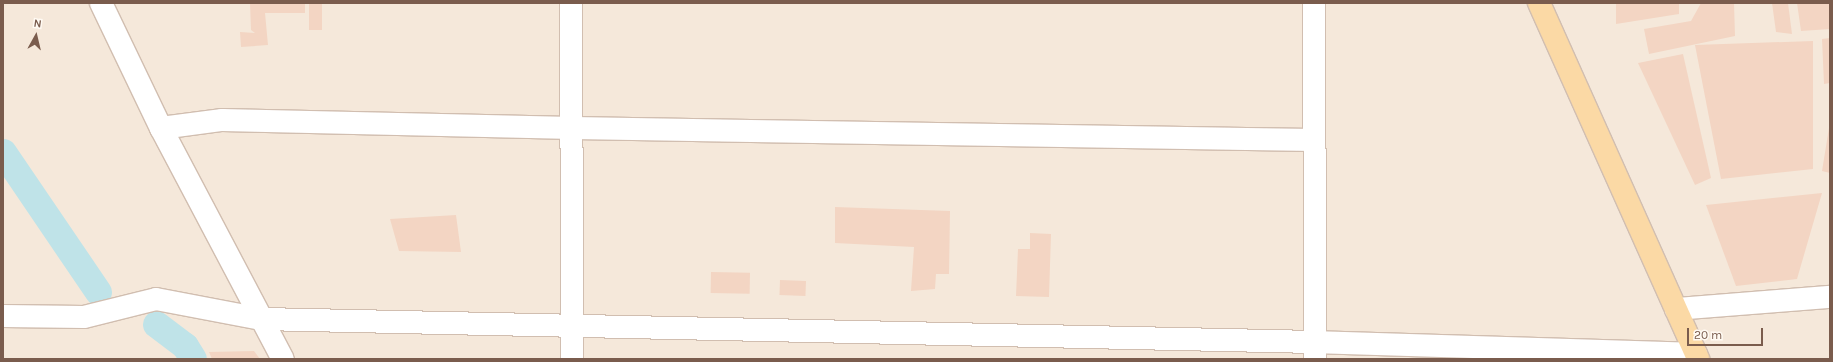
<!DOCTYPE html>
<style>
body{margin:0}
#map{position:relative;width:1833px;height:362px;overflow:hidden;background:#fdf6ec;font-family:Karla,sans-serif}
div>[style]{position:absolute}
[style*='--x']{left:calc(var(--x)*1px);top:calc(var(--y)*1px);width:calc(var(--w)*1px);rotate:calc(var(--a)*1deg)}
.residential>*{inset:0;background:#f5e8da;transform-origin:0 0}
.canal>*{height:27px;margin:-13.5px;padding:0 13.5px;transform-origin:13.5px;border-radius:13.5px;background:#bfe3e8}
.building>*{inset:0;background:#f3d5c3;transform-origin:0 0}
.roads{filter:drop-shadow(1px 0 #d1beb0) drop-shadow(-1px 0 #d1beb0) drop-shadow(0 1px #d1beb0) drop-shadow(0 -1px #d1beb0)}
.minor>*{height:22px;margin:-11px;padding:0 11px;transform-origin:11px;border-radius:11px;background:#fff}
.major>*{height:22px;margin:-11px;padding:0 11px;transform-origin:11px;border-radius:11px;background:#fbd9a5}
span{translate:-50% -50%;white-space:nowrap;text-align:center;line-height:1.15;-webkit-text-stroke:3.5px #fffaf3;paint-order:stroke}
.frame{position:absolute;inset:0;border:4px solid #7a5c4d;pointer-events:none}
.north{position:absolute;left:16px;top:16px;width:40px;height:40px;-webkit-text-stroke:3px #fffaf3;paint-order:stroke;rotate:8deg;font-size:11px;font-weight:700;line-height:16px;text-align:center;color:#7a5c4d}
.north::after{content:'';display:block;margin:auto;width:14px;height:18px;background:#7a5c4d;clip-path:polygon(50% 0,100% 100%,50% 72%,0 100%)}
.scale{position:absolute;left:1687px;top:328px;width:76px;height:18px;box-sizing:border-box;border:2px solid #7a5c4d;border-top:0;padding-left:5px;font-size:12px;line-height:14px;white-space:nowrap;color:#7a5c4d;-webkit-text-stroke:3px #fffaf3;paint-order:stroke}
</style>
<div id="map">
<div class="residential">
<div style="left:3px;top:3px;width:1827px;height:356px"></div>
</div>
<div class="canal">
<div style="--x:3;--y:152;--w:169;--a:55.8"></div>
<div style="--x:156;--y:324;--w:36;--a:37"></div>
<div style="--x:185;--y:346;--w:15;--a:58"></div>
</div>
<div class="building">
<div style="clip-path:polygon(250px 3px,305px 3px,305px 13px,265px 13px,268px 45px,241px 47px,240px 32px,255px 33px,251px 30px)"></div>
<div style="left:309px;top:3px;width:13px;height:27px"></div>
<div style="clip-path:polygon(1616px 3px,1679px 3px,1679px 14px,1616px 24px)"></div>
<div style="clip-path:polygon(1701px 3px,1734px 3px,1735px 36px,1649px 54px,1644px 29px,1691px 21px)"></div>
<div style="clip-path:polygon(1772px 3px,1788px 3px,1792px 34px,1776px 32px)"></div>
<div style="clip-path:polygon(1797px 3px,1830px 3px,1830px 29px,1801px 31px)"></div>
<div style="clip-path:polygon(1830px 38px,1830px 83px,1824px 84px,1822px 39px)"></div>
<div style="clip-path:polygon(1813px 41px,1813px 169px,1721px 179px,1695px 45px)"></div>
<div style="clip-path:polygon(1683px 54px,1711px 178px,1695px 185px,1638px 63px)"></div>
<div style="clip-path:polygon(1829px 128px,1830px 128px,1830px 173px,1822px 171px)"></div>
<div style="clip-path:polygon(1822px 193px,1797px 279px,1736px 286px,1706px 205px)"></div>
<div style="clip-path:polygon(835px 207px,950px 211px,949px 274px,936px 274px,935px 289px,911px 291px,914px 247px,835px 243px)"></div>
<div style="clip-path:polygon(456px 215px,461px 252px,399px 251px,390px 219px)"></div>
<div style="clip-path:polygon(1030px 233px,1051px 234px,1049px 297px,1016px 296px,1018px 249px,1030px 249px)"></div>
<div style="left:711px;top:272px;width:39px;height:21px;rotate:1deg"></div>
<div style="left:780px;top:280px;width:26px;height:15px;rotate:2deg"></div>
<div style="clip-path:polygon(254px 351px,260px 359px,212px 359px,209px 352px)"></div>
</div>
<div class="roads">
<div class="minor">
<div style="--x:101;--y:3;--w:139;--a:64.4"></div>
<div style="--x:161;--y:128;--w:261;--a:62.2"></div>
<div style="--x:571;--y:3;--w:356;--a:89.8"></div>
<div style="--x:1314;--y:3;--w:356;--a:89.8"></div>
<div style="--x:161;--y:128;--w:62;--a:-7.5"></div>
<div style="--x:222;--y:120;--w:351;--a:1.3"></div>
<div style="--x:573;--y:128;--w:741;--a:0.93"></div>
<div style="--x:1676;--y:309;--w:154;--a:-4.5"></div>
<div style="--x:3;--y:316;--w:81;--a:0.7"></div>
<div style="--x:84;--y:317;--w:74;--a:-14"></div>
<div style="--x:156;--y:299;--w:107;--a:10.8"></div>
<div style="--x:261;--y:319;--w:1054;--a:1.25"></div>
<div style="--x:1315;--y:342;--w:381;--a:1.8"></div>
</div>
<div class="major">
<div style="--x:1539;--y:3;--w:390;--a:65.9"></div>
</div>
</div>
<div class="frame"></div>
<div class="north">N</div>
<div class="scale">20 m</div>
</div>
